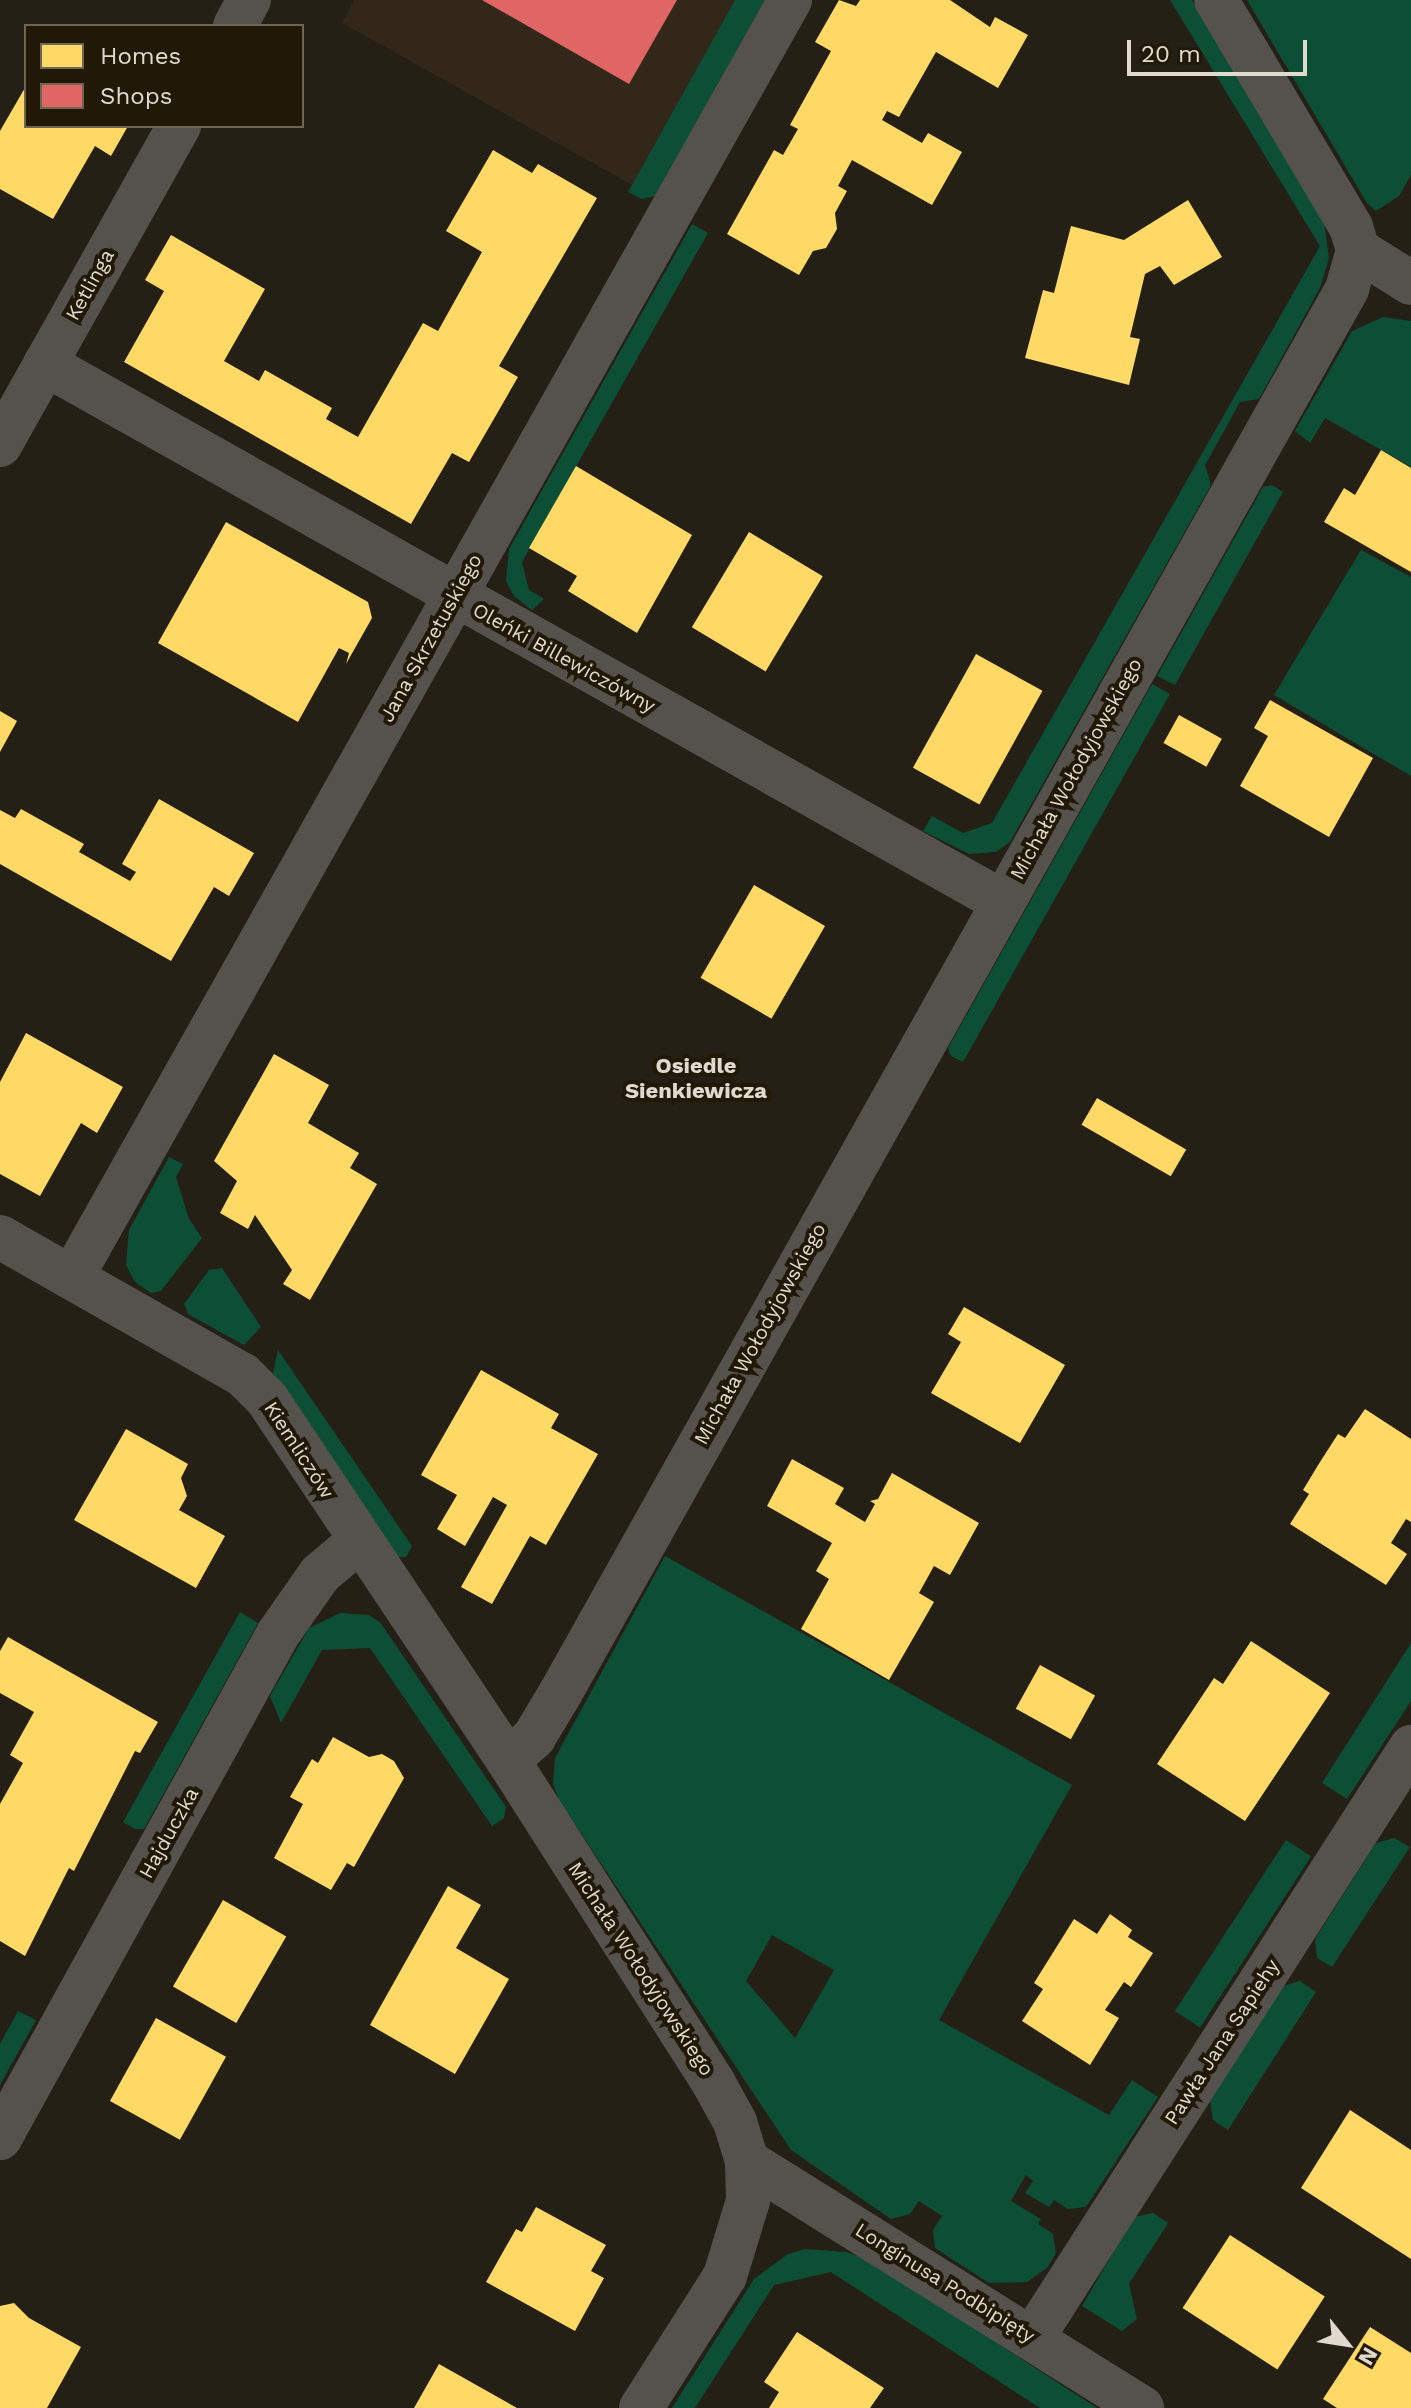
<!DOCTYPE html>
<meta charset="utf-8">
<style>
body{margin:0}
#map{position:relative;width:1411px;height:2408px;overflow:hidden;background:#252015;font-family:"Work Sans",sans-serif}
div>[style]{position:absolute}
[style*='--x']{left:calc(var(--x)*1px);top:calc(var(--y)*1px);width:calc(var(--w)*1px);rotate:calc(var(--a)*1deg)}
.commercial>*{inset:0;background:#322718}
.green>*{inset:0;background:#0d4e37;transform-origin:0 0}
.homes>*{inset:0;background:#ffd966;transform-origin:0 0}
.shops>*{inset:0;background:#e06666}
.street>*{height:44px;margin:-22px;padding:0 22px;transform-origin:22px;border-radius:22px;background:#55524e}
span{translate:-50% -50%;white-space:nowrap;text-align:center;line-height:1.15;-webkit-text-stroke:8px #211806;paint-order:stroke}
.street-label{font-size:20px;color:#e0dace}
.neighbourhood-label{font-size:22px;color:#e0dace;font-weight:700}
.legend{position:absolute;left:24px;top:24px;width:280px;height:104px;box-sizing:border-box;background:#211806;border:2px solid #6d6656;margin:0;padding:10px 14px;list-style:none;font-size:24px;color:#e0dace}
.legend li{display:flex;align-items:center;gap:16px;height:40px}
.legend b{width:40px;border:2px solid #6d6656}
.north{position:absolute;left:1307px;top:2304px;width:80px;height:80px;-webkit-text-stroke:6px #211806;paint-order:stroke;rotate:120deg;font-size:22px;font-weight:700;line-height:32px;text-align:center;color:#e0dace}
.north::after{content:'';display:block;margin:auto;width:28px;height:36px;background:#e0dace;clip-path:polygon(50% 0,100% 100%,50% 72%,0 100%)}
.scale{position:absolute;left:1127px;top:40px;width:180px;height:36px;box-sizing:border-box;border:4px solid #e0dace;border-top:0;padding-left:10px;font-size:24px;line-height:28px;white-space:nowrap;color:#e0dace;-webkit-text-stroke:6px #211806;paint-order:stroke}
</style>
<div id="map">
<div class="commercial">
<div style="clip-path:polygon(354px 0,735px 0,632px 185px,342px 23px)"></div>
</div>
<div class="green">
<div style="clip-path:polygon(735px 0,765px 0,655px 196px,642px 199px,628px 192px)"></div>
<div style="clip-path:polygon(1170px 0,1192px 0,1324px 222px,1329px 258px,1320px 288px,1259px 399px,1240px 402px,1205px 465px,1211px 485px,1010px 842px,996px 852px,969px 854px,923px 831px,932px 816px,963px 833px,992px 823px,1320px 246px)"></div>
<div style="clip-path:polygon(1247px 0,1411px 0,1411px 175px,1399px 196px,1376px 211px,1367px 203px)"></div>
<div style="clip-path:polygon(692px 224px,708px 233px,522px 562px,529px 590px,544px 599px,532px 610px,514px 596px,506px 581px,509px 549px)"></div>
<div style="clip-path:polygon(1383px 317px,1411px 321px,1411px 467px,1325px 418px,1310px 443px,1295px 431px,1352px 331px)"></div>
<div style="clip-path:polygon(1272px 485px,1283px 492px,1175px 685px,1157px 676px,1263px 487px)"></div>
<div style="clip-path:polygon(1361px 550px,1411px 577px,1411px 776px,1274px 695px)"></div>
<div style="clip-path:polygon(1152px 684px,1170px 694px,963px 1062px,951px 1056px,948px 1048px)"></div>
<div style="clip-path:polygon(169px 1157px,183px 1164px,176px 1177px,189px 1219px,202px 1238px,161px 1291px,151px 1293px,135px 1282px,126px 1265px,129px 1230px)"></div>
<div style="clip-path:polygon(222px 1268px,261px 1327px,244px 1345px,188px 1314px,184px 1304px,209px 1270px)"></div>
<div style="clip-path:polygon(278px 1350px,412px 1546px,406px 1557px,397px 1557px,273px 1373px)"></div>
<div style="clip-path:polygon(evenodd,665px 1556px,1072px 1785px,939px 2020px,1109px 2115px,1132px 2080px,1158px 2097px,1086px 2207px,1068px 2209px,1054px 2200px,1049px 2207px,1025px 2193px,1033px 2181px,1026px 2175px,1011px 2201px,1041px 2219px,1038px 2224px,1053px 2234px,1056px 2253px,1048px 2267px,1027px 2282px,989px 2283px,935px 2248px,933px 2230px,942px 2216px,919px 2201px,910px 2214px,891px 2219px,791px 2150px,559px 1800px,553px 1783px,555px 1758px,665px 1556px,772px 1935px,834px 1970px,795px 2038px,746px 1981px,772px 1935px)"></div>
<div style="clip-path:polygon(240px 1612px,258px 1623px,144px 1829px,135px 1829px,123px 1822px)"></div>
<div style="clip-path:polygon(340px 1613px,369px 1615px,380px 1622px,506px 1807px,504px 1818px,492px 1826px,370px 1648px,322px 1650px,281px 1723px,270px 1696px,309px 1628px)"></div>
<div style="clip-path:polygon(1411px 1643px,1411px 1701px,1347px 1799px,1322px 1783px)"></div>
<div style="clip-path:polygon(1394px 1838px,1410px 1847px,1332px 1967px,1317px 1958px,1315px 1939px,1376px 1843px)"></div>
<div style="left:1286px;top:1840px;width:30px;height:204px;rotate:33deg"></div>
<div style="clip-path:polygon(1300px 1981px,1316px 1992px,1228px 2130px,1213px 2120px,1210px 2101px,1283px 1986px)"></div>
<div style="clip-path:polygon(18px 2011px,36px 2020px,0 2085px,0 2044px)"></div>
<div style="clip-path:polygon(1153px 2213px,1168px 2223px,1129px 2284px,1137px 2319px,1122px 2331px,1082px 2306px,1134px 2217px)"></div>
<div style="clip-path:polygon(805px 2249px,846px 2252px,867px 2259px,1097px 2408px,1040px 2408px,831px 2272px,774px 2285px,695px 2408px,672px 2408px,754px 2279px,788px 2254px)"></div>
</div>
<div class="homes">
<div style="clip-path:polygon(839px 0,856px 6px,860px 0,950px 0,990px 27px,995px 17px,1028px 35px,998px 88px,936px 52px,899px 117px,887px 111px,882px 120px,922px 143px,928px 133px,962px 152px,932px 205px,852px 160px,838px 186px,847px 191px,835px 213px,837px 229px,826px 248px,813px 251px,799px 275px,727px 234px,774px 150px,783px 155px,798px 129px,790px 125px,831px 51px,815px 42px)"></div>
<div style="clip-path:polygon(26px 86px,26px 126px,128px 126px,111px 156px,95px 146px,53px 219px,0 189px,0 131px)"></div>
<div style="clip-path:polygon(493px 150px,532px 173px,538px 164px,597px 198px,499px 366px,518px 377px,469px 462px,452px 453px,411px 524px,124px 362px,164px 291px,145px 280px,171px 235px,265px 289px,224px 361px,259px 381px,265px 370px,332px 408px,326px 419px,358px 437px,423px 323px,438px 331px,482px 252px,446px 231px)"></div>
<div style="clip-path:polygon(1188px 200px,1222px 257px,1174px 285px,1160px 266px,1145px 274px,1130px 337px,1140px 339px,1129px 385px,1025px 358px,1043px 290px,1054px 293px,1071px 226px,1124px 240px)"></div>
<div style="clip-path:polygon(1381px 450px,1411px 468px,1411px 572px,1324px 522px,1344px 488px,1355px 495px)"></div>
<div style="clip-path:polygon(576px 466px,692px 535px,637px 633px,568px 591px,577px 576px,529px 548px)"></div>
<div style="clip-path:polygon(226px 522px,368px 602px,372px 618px,346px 664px,349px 653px,339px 648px,298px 722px,158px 643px)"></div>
<div style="left:749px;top:532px;width:86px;height:111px;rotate:31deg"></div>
<div style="left:976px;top:654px;width:76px;height:130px;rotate:29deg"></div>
<div style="clip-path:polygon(1270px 700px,1373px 758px,1329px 837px,1240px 786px,1268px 736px,1254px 728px)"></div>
<div style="clip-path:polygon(0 711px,17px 721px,0 752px)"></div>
<div style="left:1179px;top:715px;width:49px;height:32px;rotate:29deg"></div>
<div style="clip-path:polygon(159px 799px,254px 853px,229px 896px,214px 887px,171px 961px,0 864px,0 810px,15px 818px,21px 809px,84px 844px,79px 852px,130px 881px,136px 872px,122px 864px)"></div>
<div style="left:754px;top:885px;width:82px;height:107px;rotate:30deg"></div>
<div style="clip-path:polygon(26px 1033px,123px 1087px,97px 1133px,81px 1123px,40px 1196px,0 1174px,0 1082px)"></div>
<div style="clip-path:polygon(274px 1054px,329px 1085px,308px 1123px,359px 1153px,350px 1168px,377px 1184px,310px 1300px,283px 1284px,292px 1270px,255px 1215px,248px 1229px,220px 1213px,237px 1181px,214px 1161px)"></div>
<div style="left:1097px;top:1098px;width:103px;height:31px;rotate:30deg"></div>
<div style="clip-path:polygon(964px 1307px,1065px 1365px,1020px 1443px,931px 1393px,961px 1342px,948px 1334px)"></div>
<div style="clip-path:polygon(481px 1370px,559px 1414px,551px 1428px,598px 1454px,546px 1545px,530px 1536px,492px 1604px,461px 1587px,507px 1505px,493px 1497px,465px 1546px,437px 1529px,457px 1495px,421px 1475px)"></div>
<div style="clip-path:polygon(1365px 1409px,1411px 1439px,1411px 1522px,1406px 1519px,1391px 1543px,1407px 1554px,1386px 1585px,1290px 1524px,1309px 1494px,1303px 1490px,1320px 1462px,1338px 1434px,1345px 1438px)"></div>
<div style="clip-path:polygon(126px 1429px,188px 1464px,181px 1478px,187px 1496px,179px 1510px,225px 1536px,196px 1588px,74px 1520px)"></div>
<div style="clip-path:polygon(792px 1459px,844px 1488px,835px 1504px,865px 1522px,875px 1504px,870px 1501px,878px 1499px,892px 1473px,979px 1523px,950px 1575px,934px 1566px,919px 1593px,934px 1602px,889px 1680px,801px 1629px,829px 1579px,816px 1571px,832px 1543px,767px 1506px)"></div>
<div style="clip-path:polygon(8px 1637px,158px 1722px,140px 1753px,135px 1751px,74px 1871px,69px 1868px,25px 1956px,0 1941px,0 1804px,23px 1763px,10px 1755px,34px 1712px,0 1693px,0 1651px)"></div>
<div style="clip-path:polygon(1251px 1641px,1330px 1693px,1245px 1821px,1157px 1764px,1214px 1678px,1223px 1684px)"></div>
<div style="left:1040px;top:1665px;width:63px;height:50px;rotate:29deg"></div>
<div style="clip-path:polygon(333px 1737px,369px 1757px,382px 1754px,394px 1761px,404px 1778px,354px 1867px,347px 1863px,331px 1890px,274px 1858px,303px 1804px,290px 1797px,312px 1759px,318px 1763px)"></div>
<div style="clip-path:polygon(448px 1886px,481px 1905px,456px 1948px,509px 1979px,455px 2074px,370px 2025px)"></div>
<div style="left:223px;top:1900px;width:73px;height:100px;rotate:30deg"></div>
<div style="clip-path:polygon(1110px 1914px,1132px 1930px,1128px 1937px,1153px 1953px,1131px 1987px,1124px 1982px,1105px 2010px,1119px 2018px,1090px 2065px,1022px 2021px,1043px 1989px,1034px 1983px,1074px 1919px,1097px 1934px)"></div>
<div style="left:156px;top:2018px;width:80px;height:95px;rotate:29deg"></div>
<div style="clip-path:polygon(1350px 2110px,1411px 2150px,1411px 2259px,1301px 2188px)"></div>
<div style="clip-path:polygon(536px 2207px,606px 2245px,591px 2271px,604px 2278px,575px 2331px,486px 2282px,516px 2229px,522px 2232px)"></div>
<div style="left:1230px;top:2235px;width:113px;height:87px;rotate:33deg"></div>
<div style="clip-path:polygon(14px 2303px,29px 2318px,81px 2347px,47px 2408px,0 2408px,0 2306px)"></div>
<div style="clip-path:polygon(1370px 2327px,1411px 2353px,1411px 2408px,1337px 2408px,1323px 2399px)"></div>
<div style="clip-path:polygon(797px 2332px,884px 2388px,870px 2408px,769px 2408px,779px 2392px,764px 2382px)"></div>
<div style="clip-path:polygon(439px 2364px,517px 2408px,414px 2408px)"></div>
</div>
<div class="shops">
<div style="clip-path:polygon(482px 0,677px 0,629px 84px)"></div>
</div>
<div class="street">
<div style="--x:235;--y:26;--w:30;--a:-62"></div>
<div style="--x:1358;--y:250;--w:62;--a:31.9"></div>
<div style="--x:45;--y:364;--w:1096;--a:29.32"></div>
<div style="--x:0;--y:445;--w:366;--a:-60.7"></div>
<div style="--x:0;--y:1237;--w:279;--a:29.6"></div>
<div style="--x:243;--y:1375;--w:34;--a:45"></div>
<div style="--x:267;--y:1399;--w:434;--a:56.3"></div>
<div style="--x:72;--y:1277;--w:1465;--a:-60.65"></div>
<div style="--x:0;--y:2138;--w:576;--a:-61.12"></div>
<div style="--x:278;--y:1634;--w:73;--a:-55"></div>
<div style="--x:320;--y:1574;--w:50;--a:-40.1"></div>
<div style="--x:747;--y:2161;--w:466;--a:32"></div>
<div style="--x:1033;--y:2337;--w:701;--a:-57.35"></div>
<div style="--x:641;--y:2408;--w:156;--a:-57.5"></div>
<div style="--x:725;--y:2276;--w:78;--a:-73"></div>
<div style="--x:748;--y:2201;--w:40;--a:-91.4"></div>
<div style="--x:747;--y:2161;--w:41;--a:-107.1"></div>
<div style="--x:735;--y:2122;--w:46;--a:-118.8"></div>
<div style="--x:713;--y:2082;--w:382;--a:-122.5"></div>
<div style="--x:508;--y:1760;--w:35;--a:-41"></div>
<div style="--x:534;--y:1737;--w:52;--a:-59"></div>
<div style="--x:561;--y:1692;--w:1608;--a:-60.74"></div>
<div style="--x:1347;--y:289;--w:41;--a:-74.2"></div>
<div style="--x:1358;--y:250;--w:24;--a:-107"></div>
<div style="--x:1351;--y:227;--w:264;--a:-120.7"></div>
</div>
<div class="street-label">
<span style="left:90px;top:285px;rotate:-61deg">Ketlinga</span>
<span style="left:431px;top:638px;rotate:-61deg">Jana Skrzetuskiego</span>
<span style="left:564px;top:658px;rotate:29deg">Oleńki Billewiczówny</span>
<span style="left:1076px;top:769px;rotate:-61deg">Michała Wołodyjowskiego</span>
<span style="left:760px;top:1334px;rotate:-61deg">Michała Wołodyjowskiego</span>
<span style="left:299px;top:1450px;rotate:57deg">Kiemliczów</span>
<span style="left:169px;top:1833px;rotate:-61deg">Hajduczka</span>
<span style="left:641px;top:1969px;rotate:57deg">Michała Wołodyjowskiego</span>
<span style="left:1222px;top:2042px;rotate:-57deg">Pawła Jana Sapiehy</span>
<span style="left:945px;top:2283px;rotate:32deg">Longinusa Podbipięty</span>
</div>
<div class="neighbourhood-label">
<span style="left:696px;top:1078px">Osiedle<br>Sienkiewicza</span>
</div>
<ul class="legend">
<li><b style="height:22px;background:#ffd966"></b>Homes</li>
<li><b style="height:22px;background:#e06666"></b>Shops</li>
</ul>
<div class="north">N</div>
<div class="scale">20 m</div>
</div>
